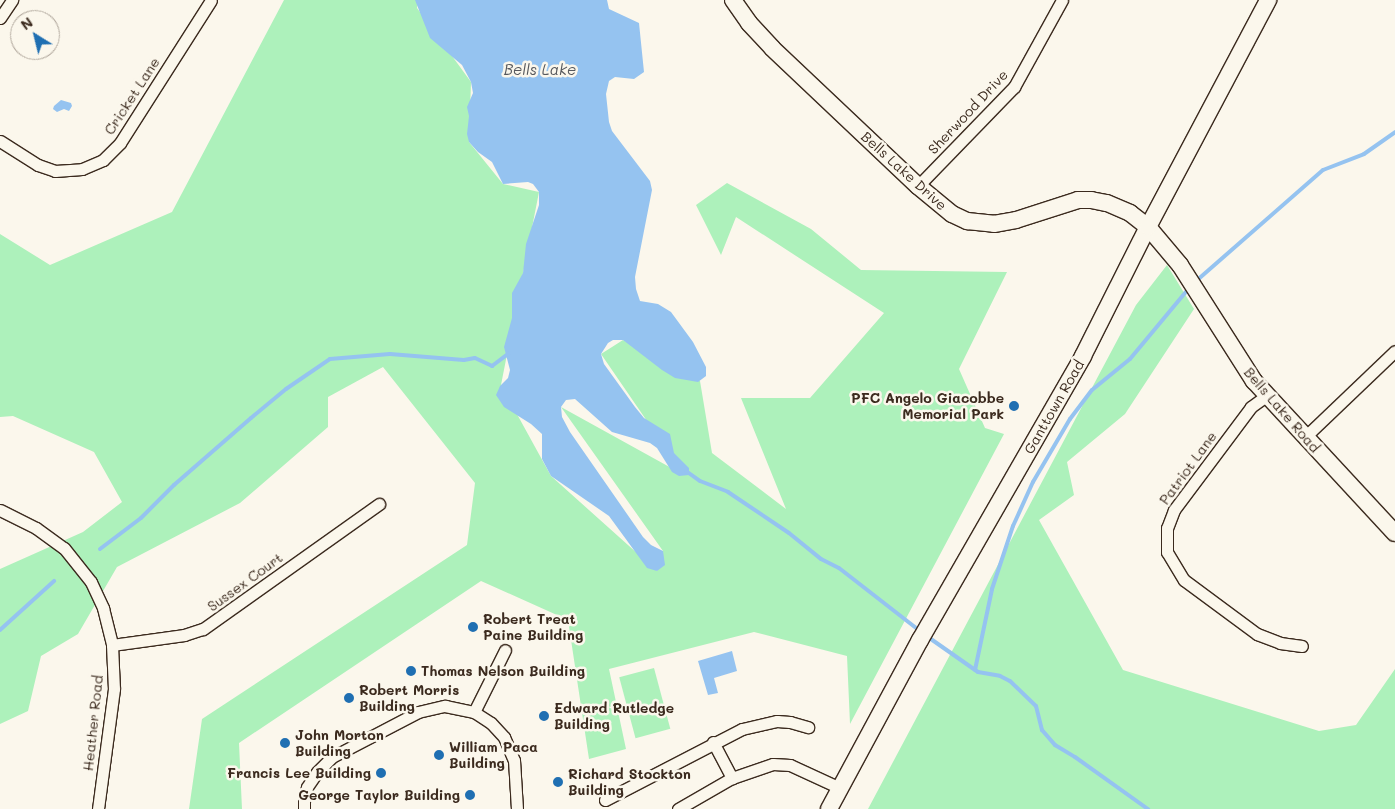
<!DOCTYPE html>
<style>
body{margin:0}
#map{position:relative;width:1395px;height:809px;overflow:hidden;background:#fbf7ec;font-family:Mali,sans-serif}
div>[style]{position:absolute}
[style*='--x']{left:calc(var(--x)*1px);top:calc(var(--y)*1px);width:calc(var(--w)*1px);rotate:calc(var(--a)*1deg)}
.green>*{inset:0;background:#adf1bb;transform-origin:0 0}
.water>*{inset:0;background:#95c3f0}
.stream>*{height:4px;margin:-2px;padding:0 2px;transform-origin:2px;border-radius:2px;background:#95c3f0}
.roads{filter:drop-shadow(1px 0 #3b2a1e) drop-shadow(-1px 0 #3b2a1e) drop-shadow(0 1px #3b2a1e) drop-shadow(0 -1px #3b2a1e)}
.street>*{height:11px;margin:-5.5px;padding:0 5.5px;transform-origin:5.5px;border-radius:5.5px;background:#fbf7ec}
.secondary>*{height:16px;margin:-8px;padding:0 8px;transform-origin:8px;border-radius:8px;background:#fbf7ec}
.dots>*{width:14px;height:14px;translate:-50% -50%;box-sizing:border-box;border:2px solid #fbf7ec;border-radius:50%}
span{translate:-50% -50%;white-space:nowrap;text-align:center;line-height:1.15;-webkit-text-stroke:5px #fbf7ec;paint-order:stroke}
.street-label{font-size:14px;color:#3b2a1e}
.poi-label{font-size:14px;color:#3b2a1e;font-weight:700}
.right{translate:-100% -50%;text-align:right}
.left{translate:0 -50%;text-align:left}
.water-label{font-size:15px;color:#56585d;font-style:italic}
.north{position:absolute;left:10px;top:10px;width:50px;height:50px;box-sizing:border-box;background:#fbf7ec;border:1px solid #aea59a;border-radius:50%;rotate:324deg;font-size:14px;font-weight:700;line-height:20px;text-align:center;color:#3b2a1e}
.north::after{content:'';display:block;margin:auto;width:18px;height:22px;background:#1f6fb2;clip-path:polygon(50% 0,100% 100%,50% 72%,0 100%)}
</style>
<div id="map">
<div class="green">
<div style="clip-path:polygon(284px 0,418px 0,417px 8px,471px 82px,469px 142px,503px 184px,539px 192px,501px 385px,551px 476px,657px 571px,663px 551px,561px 407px,684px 475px,601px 354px,623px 340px,700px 381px,712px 453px,786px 509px,741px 398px,810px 398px,884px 313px,736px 217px,721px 255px,696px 205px,727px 183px,811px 229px,861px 270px,1007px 272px,959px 369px,985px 428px,1004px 434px,850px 724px,847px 656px,754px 632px,609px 669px,626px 749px,589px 759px,568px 620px,481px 581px,239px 743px,242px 809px,189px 809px,202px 719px,467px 545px,475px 483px,383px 367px,328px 397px,328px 427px,240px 503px,117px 567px,78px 634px,41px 656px,28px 711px,0 724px,0 569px,83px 532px,122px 502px,94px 452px,13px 416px,0 417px,0 234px,50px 265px,172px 212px)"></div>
<div style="clip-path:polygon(1167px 265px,1194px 309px,1125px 414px,1067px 462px,1074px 495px,1039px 520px,1123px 670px,1319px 731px,1356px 725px,1395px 669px,1395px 809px,868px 809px,1136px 305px)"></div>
<div style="left:654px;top:668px;width:63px;height:36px;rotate:75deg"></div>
</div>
<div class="water">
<div style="clip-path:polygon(415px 0,607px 0,609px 9px,639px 23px,644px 72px,634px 79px,615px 77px,609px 81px,606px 94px,609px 122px,612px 131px,650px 181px,652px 190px,635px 277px,636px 289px,640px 301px,658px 304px,671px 312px,693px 342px,706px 367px,706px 376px,698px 382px,675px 378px,662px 370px,623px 340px,613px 340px,608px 343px,601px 354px,604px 364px,635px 407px,644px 418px,670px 434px,674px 453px,689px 468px,689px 475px,679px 476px,672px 472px,657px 448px,650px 443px,612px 432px,575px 399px,566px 400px,561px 407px,562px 417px,570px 432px,643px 537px,651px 545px,663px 551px,665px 565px,657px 571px,647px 568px,609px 516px,551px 476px,542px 459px,542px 434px,531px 424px,504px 407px,496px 395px,500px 386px,508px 378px,510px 370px,504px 347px,512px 318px,512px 293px,523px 273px,526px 244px,539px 205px,539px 192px,533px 184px,528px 182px,503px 184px,492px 162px,478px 152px,469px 142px,467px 134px,469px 116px,467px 107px,473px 93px,471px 82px,462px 65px,430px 38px)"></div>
<div style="clip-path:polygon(61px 100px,71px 103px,72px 106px,69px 111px,64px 109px,57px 112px,53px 109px,54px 106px)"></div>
<div style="clip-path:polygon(732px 651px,737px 671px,714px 678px,718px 693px,708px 695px,698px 661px)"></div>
</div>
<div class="stream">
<div style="--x:1195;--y:282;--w:170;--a:-41.2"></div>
<div style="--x:1323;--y:170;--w:44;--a:-21.3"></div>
<div style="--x:1364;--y:154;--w:38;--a:-35"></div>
<div style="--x:686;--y:471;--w:17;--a:36"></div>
<div style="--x:700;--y:481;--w:30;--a:21"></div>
<div style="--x:728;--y:492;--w:73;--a:33.9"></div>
<div style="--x:789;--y:533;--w:41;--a:39.1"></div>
<div style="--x:821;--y:559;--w:20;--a:27"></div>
<div style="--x:839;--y:568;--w:103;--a:37.9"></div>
<div style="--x:100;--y:549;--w:51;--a:-37.1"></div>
<div style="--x:141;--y:518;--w:47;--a:-45"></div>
<div style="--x:174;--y:485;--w:102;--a:-41"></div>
<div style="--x:251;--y:418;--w:45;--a:-39.6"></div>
<div style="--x:286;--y:389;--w:53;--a:-34.3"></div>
<div style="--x:330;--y:359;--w:60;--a:-4.8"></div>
<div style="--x:390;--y:354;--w:74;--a:4.6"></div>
<div style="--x:464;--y:360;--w:11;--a:-10"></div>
<div style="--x:475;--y:358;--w:19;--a:25"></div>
<div style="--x:492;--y:366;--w:21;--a:-37"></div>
<div style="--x:0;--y:630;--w:73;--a:-42.2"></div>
<div style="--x:928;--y:637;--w:61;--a:35"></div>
<div style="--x:978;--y:672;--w:22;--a:10"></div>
<div style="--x:1000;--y:676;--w:11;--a:27"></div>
<div style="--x:1010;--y:681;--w:36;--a:44"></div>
<div style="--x:1036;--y:706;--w:25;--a:76"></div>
<div style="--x:1042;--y:730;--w:20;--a:49"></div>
<div style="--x:1055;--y:745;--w:23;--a:31"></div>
<div style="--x:1075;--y:757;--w:90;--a:35.5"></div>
<div style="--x:975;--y:670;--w:83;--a:-78.1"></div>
<div style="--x:992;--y:589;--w:66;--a:-71.6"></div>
<div style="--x:1013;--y:526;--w:48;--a:-65.6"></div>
<div style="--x:1033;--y:482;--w:73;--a:-59.6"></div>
<div style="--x:1070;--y:419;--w:36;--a:-53"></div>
<div style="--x:1092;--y:390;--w:49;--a:-39.2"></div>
<div style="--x:1130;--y:359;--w:94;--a:-50.2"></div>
</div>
<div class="roads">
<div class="street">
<div style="--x:0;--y:18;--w:22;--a:-56"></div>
<div style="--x:0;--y:141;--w:45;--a:32.3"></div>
<div style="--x:38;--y:165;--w:18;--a:19"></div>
<div style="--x:55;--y:171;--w:27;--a:-4"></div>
<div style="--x:82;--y:169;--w:23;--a:-23"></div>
<div style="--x:103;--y:160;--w:24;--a:-45"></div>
<div style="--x:120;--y:143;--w:169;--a:-57.5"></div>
<div style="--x:918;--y:186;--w:138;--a:-45.9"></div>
<div style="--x:1014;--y:87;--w:99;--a:-61.1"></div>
<div style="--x:1266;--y:396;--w:19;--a:144"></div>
<div style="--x:1251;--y:407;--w:129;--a:126.8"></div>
<div style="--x:1174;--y:510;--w:19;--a:111"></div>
<div style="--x:1167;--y:528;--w:24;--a:90"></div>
<div style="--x:1167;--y:552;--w:33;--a:59"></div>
<div style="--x:1184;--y:580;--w:91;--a:36.5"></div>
<div style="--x:1257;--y:634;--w:25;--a:21"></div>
<div style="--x:1280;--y:643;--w:22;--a:8"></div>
<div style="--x:1305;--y:437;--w:124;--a:-43.7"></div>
<div style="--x:0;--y:510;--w:40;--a:26.6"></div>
<div style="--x:36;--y:528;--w:34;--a:36"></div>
<div style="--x:64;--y:548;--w:43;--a:51.5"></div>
<div style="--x:91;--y:582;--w:29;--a:65"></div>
<div style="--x:103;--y:608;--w:38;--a:76"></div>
<div style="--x:112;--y:645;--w:44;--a:87.4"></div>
<div style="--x:114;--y:689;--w:121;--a:97.6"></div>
<div style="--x:112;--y:645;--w:73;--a:-7.9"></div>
<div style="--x:184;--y:635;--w:20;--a:-18"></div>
<div style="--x:203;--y:629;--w:216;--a:-35.4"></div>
<div style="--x:474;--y:712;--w:69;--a:-63.4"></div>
<div style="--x:713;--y:742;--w:41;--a:62.2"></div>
<div style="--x:605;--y:800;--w:154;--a:-27.4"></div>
<div style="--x:742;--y:729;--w:36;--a:-13"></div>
<div style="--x:777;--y:721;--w:13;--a:4"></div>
<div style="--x:790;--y:722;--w:19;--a:16"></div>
<div style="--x:304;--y:809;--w:8;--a:-90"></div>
<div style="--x:304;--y:801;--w:14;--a:-78"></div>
<div style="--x:307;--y:787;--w:18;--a:-56"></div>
<div style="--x:317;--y:772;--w:21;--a:-45"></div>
<div style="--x:332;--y:757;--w:97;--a:-27.6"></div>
<div style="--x:418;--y:712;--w:28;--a:-13"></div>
<div style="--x:445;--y:706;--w:30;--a:12"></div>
<div style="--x:474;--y:712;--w:20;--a:33"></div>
<div style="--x:491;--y:723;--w:19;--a:47"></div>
<div style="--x:504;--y:737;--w:25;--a:67"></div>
<div style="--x:514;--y:760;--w:49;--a:86.5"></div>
<div style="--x:678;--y:809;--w:62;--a:-29.9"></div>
<div style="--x:732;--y:778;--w:43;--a:-18.9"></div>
<div style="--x:773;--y:764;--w:17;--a:3"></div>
<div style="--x:790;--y:765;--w:55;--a:24.7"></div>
</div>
<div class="secondary">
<div style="--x:733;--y:0;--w:28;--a:55"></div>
<div style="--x:749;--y:23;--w:34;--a:47"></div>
<div style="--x:772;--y:48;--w:201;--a:43.4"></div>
<div style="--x:918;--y:186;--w:44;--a:39.5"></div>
<div style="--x:952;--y:214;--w:17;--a:25"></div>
<div style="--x:967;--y:221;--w:27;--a:6"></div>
<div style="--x:994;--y:224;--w:22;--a:-10"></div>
<div style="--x:1016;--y:220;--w:65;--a:-17.9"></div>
<div style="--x:1078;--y:200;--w:13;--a:0"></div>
<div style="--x:1091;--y:200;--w:16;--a:11"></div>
<div style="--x:1107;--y:203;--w:25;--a:23"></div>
<div style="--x:1130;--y:213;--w:23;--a:38"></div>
<div style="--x:1148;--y:227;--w:50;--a:49.9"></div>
<div style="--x:1180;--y:265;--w:138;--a:57.5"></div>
<div style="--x:1254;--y:381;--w:207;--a:47.2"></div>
<div style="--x:829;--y:809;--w:192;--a:-61.7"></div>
<div style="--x:920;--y:640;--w:327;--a:-60.1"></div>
<div style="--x:1083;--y:356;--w:144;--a:-63.3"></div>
<div style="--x:1148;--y:227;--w:257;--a:-62.1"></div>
</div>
</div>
<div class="dots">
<div style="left:1014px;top:406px;background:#1f6fb2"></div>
<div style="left:473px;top:627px;background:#1f6fb2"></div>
<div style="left:411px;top:671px;background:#1f6fb2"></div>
<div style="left:349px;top:698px;background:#1f6fb2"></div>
<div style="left:544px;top:716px;background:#1f6fb2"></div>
<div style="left:285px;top:743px;background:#1f6fb2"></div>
<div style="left:439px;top:755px;background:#1f6fb2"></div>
<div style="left:381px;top:773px;background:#1f6fb2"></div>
<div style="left:558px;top:782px;background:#1f6fb2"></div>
<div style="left:470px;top:795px;background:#1f6fb2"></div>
</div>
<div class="street-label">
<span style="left:132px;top:96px;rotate:-57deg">Cricket Lane</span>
<span style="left:968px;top:112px;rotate:-47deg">Sherwood Drive</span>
<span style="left:904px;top:171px;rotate:42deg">Bells Lake Drive</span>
<span style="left:1054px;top:407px;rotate:-60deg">Ganttown Road</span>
<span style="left:1282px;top:410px;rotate:49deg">Bells Lake Road</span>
<span style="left:1188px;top:468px;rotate:-54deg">Patriot Lane</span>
<span style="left:245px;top:582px;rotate:-36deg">Sussex Court</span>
<span style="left:93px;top:723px;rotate:-84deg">Heather Road</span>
</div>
<div class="poi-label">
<span class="right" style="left:1004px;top:406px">PFC Angelo Giacobbe<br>Memorial Park</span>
<span class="left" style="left:483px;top:627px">Robert Treat<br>Paine Building</span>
<span class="left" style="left:421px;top:671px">Thomas Nelson Building</span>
<span class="left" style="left:359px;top:698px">Robert Morris<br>Building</span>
<span class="left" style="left:554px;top:716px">Edward Rutledge<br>Building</span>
<span class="left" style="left:295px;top:743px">John Morton<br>Building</span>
<span class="left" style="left:449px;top:755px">William Paca<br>Building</span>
<span class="right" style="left:371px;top:773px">Francis Lee Building</span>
<span class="left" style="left:568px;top:782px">Richard Stockton<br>Building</span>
<span class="right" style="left:460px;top:795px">George Taylor Building</span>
</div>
<div class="water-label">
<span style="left:540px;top:70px">Bells Lake</span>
</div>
<div class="north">N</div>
</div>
